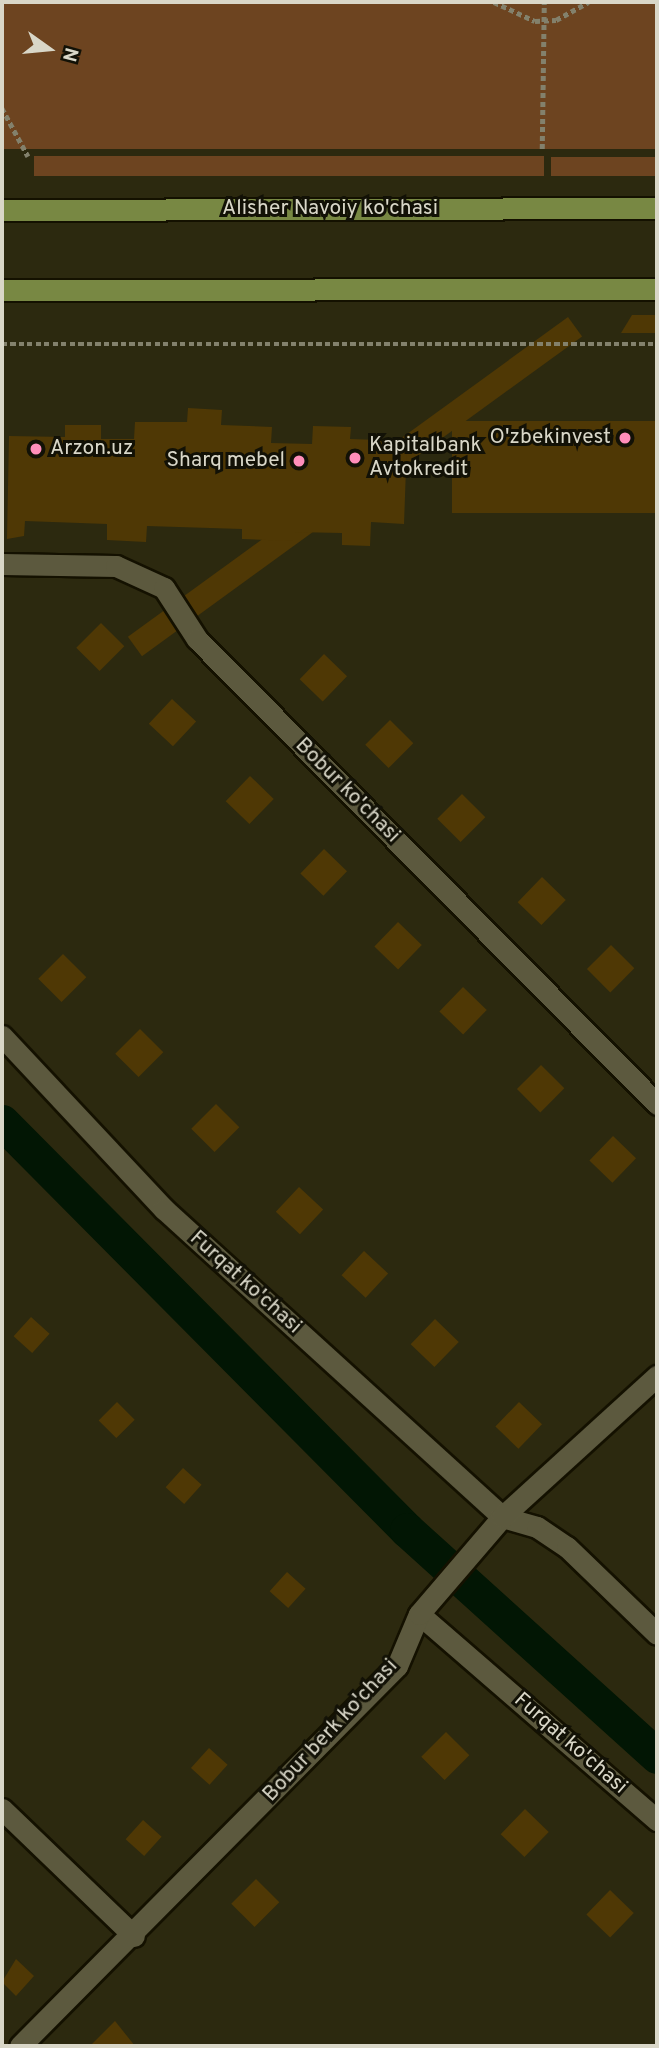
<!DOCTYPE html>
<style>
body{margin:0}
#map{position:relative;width:659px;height:2048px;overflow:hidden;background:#2c290f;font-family:Overpass,sans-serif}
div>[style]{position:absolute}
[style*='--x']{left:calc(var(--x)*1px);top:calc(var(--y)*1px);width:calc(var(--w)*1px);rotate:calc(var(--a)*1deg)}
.green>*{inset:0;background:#6d4420;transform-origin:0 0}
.canal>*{height:35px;margin:-17.5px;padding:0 17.5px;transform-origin:17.5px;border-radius:17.5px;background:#021604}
.building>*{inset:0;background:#4f3805;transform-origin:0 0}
.path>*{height:4.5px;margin-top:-2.25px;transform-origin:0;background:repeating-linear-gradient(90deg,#83816c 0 5px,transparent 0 8.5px)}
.roads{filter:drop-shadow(2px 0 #141100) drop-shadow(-2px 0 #141100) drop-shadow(0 2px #141100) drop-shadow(0 -2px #141100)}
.minor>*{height:21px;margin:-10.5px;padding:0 10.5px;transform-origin:10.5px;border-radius:10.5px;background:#5c593e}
.major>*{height:21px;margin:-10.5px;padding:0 10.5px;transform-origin:10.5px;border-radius:10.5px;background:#788843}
.dots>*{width:19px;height:19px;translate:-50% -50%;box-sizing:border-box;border:4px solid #121106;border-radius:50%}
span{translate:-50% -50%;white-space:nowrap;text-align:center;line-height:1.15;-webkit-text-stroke:6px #121106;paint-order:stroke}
.street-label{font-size:21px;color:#d9d7c8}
.poi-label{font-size:21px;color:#d9d7c8}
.right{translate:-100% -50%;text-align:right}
.left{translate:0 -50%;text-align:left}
.frame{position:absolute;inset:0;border:4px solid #d9d7c8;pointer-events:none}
.north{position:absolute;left:14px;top:14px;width:70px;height:70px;-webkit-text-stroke:5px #121106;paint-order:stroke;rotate:105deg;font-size:19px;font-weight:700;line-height:28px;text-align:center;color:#d9d7c8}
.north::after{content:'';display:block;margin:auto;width:24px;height:32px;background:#d9d7c8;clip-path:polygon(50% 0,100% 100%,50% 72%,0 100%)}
</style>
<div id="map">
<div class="green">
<div style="left:2px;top:2px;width:655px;height:147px"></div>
<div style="left:544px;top:156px;width:20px;height:510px;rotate:90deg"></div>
<div style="left:551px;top:157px;width:106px;height:19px"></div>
</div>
<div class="canal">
<div style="--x:2;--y:1122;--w:575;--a:45.21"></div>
<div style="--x:407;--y:1530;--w:337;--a:42.1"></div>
</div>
<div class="building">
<div style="clip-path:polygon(632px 315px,657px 315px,657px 333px,621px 333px)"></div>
<div style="left:568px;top:317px;width:24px;height:544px;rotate:54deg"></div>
<div style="clip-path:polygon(188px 408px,222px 410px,221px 425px,272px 427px,271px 443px,312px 444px,313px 426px,351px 427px,350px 439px,407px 441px,404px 524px,371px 522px,370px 546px,342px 545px,342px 533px,294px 532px,294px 541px,242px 539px,242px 529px,147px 526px,146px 542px,107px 540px,107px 524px,25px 521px,24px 536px,7px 539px,9px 436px,65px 437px,65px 425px,101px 425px,101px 439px,134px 439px,135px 422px,187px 422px)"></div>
<div style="left:452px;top:421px;width:205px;height:92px"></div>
<div style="left:101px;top:623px;width:33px;height:35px;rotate:45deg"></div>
<div style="left:324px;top:654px;width:32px;height:35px;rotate:44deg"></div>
<div style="left:172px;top:699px;width:33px;height:34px;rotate:43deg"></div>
<div style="left:390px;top:720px;width:33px;height:35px;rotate:45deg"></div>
<div style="left:250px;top:776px;width:33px;height:35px;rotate:44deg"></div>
<div style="left:462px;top:794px;width:33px;height:35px;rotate:45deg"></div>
<div style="left:324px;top:849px;width:32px;height:34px;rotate:44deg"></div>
<div style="left:542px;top:877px;width:33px;height:35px;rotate:44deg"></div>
<div style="left:398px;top:922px;width:33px;height:34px;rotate:44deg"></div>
<div style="left:611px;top:945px;width:33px;height:34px;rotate:45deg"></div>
<div style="left:63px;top:954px;width:33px;height:35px;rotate:45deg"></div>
<div style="left:463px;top:987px;width:33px;height:34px;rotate:44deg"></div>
<div style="left:140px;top:1029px;width:33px;height:35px;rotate:45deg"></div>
<div style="left:541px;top:1065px;width:33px;height:34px;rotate:45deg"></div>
<div style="left:216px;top:1104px;width:33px;height:35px;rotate:45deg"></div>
<div style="left:613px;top:1136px;width:32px;height:34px;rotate:44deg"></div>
<div style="left:299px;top:1187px;width:33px;height:34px;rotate:43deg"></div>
<div style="left:364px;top:1251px;width:33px;height:33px;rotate:43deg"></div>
<div style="left:31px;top:1317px;width:25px;height:26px;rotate:42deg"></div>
<div style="left:435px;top:1319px;width:33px;height:35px;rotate:44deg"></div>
<div style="left:117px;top:1402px;width:25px;height:26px;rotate:45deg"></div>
<div style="left:519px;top:1402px;width:32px;height:34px;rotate:44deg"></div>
<div style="left:183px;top:1468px;width:25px;height:26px;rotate:42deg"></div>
<div style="left:287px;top:1572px;width:25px;height:26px;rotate:42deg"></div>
<div style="left:446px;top:1732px;width:33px;height:35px;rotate:45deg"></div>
<div style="left:209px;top:1748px;width:25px;height:27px;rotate:42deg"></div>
<div style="left:525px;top:1809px;width:33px;height:35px;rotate:44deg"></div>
<div style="left:143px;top:1820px;width:25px;height:26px;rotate:42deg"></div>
<div style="left:256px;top:1879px;width:33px;height:35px;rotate:45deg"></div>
<div style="left:610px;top:1890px;width:33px;height:34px;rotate:44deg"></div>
<div style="clip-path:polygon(16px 1959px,34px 1976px,16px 1996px,2px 1982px)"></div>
<div style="clip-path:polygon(115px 2021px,135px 2046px,90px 2046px)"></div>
</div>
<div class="path">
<div style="--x:494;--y:2;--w:45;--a:24.9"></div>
<div style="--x:535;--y:21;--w:21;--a:-3"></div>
<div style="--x:556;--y:20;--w:37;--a:-29"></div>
<div style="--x:2;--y:108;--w:55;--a:61.6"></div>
<div style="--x:542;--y:149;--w:147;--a:-89.2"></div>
<div style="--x:2;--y:344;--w:655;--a:0"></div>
</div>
<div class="roads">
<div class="minor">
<div style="--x:2;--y:564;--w:114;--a:1"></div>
<div style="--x:116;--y:566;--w:53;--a:24.6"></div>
<div style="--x:164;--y:588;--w:61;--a:57.1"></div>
<div style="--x:197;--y:639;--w:654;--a:45.31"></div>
<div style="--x:2;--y:1036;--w:237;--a:46.9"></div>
<div style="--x:164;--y:1209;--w:457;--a:42.3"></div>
<div style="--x:502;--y:1517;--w:36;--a:16"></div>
<div style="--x:537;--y:1527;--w:36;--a:34"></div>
<div style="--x:567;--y:1547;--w:125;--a:44"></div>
<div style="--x:419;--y:1614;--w:315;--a:40.9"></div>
<div style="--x:2;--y:1809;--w:183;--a:43.9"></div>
<div style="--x:20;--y:2046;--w:535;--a:-45.23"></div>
<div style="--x:397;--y:1666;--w:56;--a:-67.1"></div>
<div style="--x:419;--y:1614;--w:128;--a:-49.4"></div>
<div style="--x:502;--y:1517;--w:210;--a:-42.3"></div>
</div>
<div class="major">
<div style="--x:2;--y:210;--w:655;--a:-0.17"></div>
<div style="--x:2;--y:290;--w:655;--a:-0.09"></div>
</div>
</div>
<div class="dots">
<div style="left:625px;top:438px;background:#ff8eba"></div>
<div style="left:36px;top:449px;background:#ff8eba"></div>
<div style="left:355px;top:458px;background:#ff8eba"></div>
<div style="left:299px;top:461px;background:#ff8eba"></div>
</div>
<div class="street-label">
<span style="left:330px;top:209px">Alisher Navoiy ko'chasi</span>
<span style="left:347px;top:791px;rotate:45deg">Bobur ko'chasi</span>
<span style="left:245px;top:1283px;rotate:42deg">Furqat ko'chasi</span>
<span style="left:331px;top:1731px;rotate:-47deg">Bobur berk ko'chasi</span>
<span style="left:570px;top:1744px;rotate:41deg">Furqat ko'chasi</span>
</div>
<div class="poi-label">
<span class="right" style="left:611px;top:438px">O'zbekinvest</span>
<span class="left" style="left:369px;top:458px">Kapitalbank<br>Avtokredit</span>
<span class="left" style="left:50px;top:449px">Arzon.uz</span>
<span class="right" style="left:285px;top:461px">Sharq mebel</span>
</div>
<div class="frame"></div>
<div class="north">N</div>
</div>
